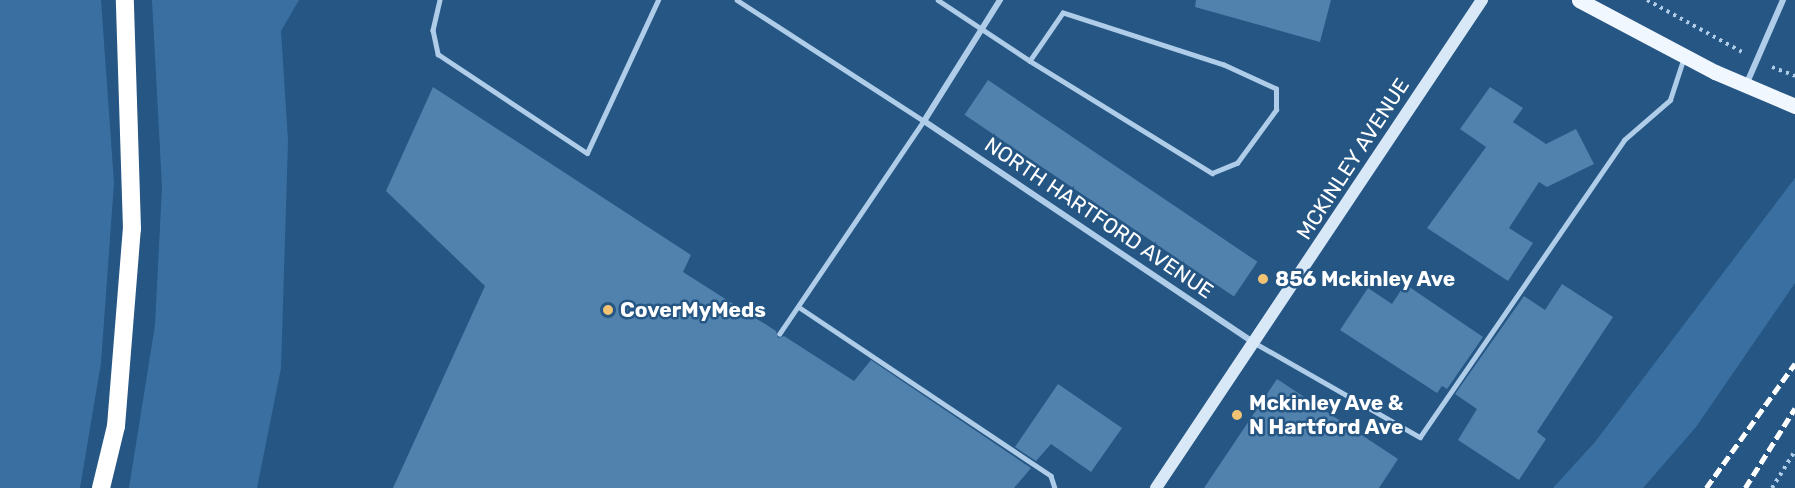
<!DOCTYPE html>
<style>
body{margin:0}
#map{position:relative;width:1795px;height:488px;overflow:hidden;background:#255684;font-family:Rubik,sans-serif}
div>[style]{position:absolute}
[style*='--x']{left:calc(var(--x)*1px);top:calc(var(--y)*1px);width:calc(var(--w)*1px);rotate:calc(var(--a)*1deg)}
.green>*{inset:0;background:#3a70a1}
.building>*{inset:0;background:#5182ae;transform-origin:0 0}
.path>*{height:4px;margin-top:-2px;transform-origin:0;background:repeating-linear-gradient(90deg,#afcde8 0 3px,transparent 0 7.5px)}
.service>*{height:4.5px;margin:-2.25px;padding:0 2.25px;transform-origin:2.25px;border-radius:2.25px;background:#afcde8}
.minor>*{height:6px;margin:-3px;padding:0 3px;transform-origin:3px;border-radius:3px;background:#afcde8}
.secondary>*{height:12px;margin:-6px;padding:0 6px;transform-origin:6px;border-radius:6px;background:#d9e8f7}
.primary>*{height:15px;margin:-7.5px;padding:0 7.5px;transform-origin:7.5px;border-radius:7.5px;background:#f1f7fe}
.motorway>*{height:18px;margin:-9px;padding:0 9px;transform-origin:9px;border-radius:9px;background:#fff}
.rail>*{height:4.5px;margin-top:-2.25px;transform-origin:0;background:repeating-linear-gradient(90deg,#fff 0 10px,transparent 0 14.5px)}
.dots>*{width:16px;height:16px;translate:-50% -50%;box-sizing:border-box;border:3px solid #255684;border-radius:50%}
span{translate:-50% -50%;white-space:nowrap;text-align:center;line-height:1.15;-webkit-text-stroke:5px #255684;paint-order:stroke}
.street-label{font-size:21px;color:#fff}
.poi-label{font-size:21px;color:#fff;font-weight:700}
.left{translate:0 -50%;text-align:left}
</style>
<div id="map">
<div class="green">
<div style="clip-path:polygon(0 0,101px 0,114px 183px,101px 363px,80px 488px,0 488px)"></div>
<div style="clip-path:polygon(152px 0,299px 0,281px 31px,288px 141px,281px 368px,257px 488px,129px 488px,155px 325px,162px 187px)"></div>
<div style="clip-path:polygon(1795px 178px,1795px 283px,1696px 427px,1643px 488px,1553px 488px,1595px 442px)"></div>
</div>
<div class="building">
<div style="clip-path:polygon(1196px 0,1331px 0,1320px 42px,1195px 7px)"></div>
<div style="left:988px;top:80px;width:325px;height:42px;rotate:34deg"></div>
<div style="clip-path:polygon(433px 87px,691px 255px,683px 272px,776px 331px,778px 338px,784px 336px,854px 381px,871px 360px,1031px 468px,1014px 488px,393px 488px,485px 286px,386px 191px)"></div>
<div style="clip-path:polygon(1490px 87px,1523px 108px,1513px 122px,1546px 144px,1576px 129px,1594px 164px,1547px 187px,1539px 182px,1509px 228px,1533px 243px,1508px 281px,1427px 228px,1486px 147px,1460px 129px)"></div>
<div style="clip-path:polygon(1405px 284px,1483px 337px,1447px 389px,1442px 386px,1437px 393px,1340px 330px,1368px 288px,1392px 304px)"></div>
<div style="clip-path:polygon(1562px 284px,1613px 317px,1537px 432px,1546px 439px,1519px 480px,1458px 440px,1477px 409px,1455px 394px,1524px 296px,1545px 310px)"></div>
<div style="clip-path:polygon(1277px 379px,1398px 459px,1379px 488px,1204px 488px)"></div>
<div style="clip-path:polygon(1058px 384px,1122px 428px,1091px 472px,1051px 444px,1036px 461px,1015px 447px)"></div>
</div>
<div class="path">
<div style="--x:1647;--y:0;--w:111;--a:28.7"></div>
<div style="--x:1772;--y:67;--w:25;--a:21"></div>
<div style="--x:1772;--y:488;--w:44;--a:-58.1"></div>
</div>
<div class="service">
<div style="--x:440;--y:0;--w:31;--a:103"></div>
<div style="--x:433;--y:30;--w:25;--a:78"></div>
<div style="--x:438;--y:54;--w:179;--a:33.6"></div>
<div style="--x:587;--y:153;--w:169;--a:-65.1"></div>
<div style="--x:737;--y:0;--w:223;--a:32.9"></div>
<div style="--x:924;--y:121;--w:257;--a:124.1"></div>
<div style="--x:938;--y:0;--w:110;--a:33.5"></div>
<div style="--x:1030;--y:61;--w:214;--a:31.6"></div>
<div style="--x:1212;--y:173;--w:27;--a:-22"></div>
<div style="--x:1237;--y:163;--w:66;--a:-53.7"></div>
<div style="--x:1276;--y:110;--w:21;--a:-90"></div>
<div style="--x:1276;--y:89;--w:57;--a:-155.2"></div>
<div style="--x:1224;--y:65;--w:169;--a:-162.1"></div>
<div style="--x:1063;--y:13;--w:58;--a:124.5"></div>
<div style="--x:799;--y:307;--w:303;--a:33.8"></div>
<div style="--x:1051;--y:476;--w:13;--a:72"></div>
<div style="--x:1255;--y:343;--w:190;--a:29.7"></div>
<div style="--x:1420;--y:437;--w:360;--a:-55.5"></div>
<div style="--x:1624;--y:140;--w:61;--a:-41"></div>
<div style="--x:1670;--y:100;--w:42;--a:-72"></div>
</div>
<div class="minor">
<div style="--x:1000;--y:0;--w:143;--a:122.1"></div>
<div style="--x:924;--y:121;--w:398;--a:33.9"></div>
<div style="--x:1746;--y:85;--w:93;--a:-66.5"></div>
</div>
<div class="secondary">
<div style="--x:1156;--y:488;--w:587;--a:-56.26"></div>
</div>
<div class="primary">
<div style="--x:1579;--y:0;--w:154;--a:27.9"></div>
<div style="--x:1715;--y:72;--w:87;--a:23"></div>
</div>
<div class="motorway">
<div style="--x:101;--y:488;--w:64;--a:-76.4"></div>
<div style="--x:116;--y:426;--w:198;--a:-85.4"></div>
<div style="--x:132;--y:229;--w:229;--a:-91.8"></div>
</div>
<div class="rail">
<div style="--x:1706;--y:488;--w:153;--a:-54.5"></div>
<div style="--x:1745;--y:488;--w:94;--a:-58"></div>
</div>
<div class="dots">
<div style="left:1263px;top:279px;background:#f1c373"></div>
<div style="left:608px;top:310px;background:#f1c373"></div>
<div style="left:1237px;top:415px;background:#f1c373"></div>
</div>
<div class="street-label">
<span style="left:1353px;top:159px;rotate:-57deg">MCKINLEY AVENUE</span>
<span style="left:1099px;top:218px;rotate:34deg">NORTH HARTFORD AVENUE</span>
</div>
<div class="poi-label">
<span class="left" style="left:1275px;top:279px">856 Mckinley Ave</span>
<span class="left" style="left:620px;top:310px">CoverMyMeds</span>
<span class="left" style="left:1249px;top:415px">Mckinley Ave &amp;<br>N Hartford Ave</span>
</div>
</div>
